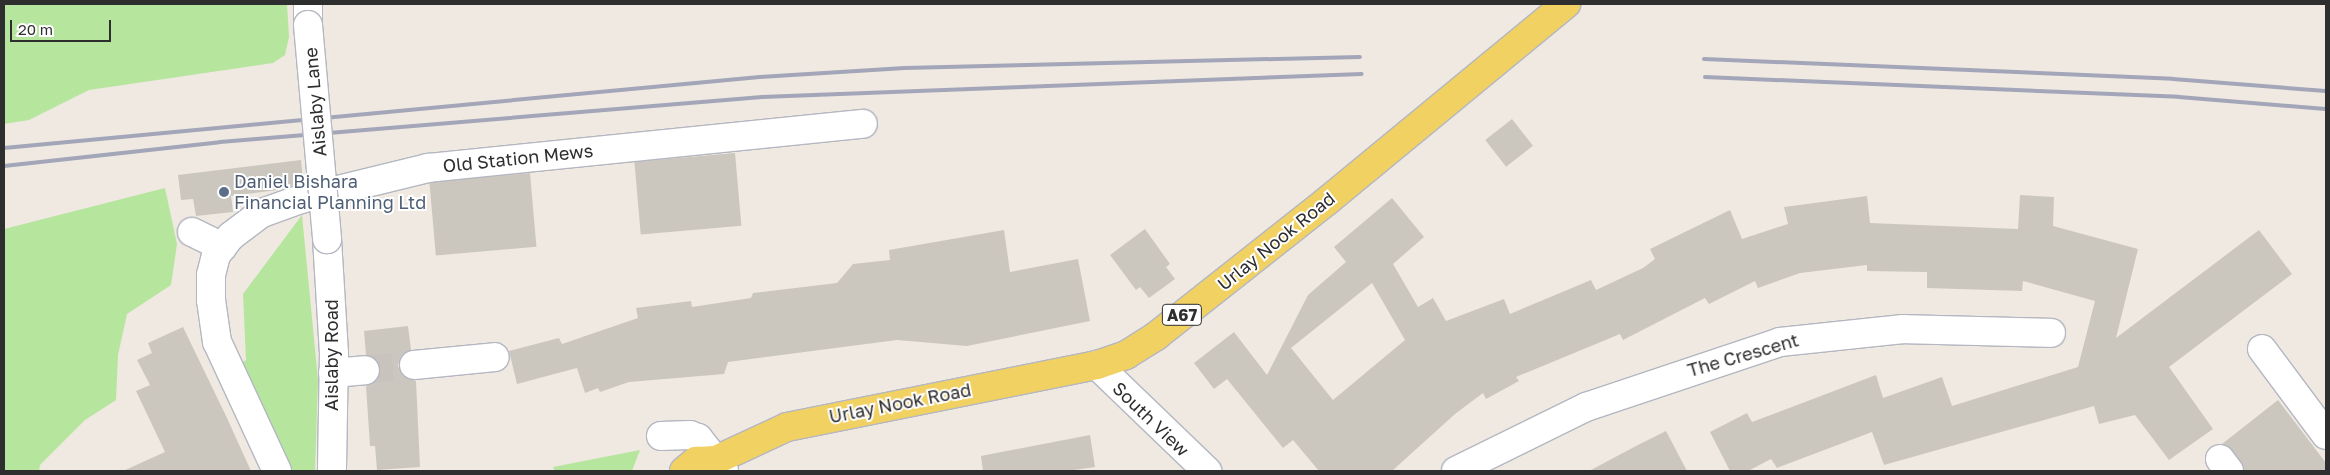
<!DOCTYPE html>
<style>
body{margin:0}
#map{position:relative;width:2330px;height:475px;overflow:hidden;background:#efe9e1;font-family:"Golos Text",sans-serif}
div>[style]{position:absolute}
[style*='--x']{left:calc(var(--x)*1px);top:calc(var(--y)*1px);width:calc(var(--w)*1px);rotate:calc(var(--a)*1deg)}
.green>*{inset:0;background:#b6e59e}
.building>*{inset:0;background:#cbc7bf;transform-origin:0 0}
.minor-tunnel>*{height:28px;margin-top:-14px;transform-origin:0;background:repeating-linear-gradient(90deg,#c8c4bd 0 28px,transparent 0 42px)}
.roads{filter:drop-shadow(1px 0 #b4b7c1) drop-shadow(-1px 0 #b4b7c1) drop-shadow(0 1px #b4b7c1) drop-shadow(0 -1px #b4b7c1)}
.minor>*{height:28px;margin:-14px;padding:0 14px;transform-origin:14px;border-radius:14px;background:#fff}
.major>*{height:28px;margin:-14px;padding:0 14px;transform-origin:14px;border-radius:14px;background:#f2d163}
.rail>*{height:4px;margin:-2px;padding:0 2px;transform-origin:2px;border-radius:2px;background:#a3a6b8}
.bridges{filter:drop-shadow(1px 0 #b4b7c1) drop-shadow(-1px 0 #b4b7c1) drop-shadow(0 1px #b4b7c1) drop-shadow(0 -1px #b4b7c1)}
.minor-bridge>*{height:28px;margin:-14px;padding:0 14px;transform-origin:14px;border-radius:14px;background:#fff}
.dots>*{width:14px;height:14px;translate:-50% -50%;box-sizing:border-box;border:2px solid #fff;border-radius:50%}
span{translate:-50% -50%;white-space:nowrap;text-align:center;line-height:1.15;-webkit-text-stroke:4px #fff;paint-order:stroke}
.shield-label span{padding:1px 4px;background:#fff;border:1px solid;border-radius:4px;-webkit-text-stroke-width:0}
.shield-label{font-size:16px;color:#2e2e2e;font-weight:700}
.street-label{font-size:18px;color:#2e2e2e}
.service-label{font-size:18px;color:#4e5e75}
.left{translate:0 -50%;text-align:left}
.frame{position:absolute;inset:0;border:5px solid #2e2e2e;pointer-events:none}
.scale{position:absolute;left:10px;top:20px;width:101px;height:22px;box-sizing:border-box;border:2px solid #2e2e2e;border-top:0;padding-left:6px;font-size:15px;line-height:18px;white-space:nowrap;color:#2e2e2e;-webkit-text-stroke:4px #fff;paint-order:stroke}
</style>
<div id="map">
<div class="green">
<div style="clip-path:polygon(4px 4px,287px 4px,289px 37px,285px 55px,273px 63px,89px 90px,29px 120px,4px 124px)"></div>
<div style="clip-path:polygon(165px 188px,177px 244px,171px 285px,127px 314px,118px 355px,116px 400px,85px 420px,40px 465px,39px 471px,4px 471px,4px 229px)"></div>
<div style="clip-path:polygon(302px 215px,318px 380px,315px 471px,290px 471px,240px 364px,246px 360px,243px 294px)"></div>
<div style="clip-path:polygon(640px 450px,632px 471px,555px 471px,553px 467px)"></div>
</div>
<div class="building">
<div style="left:1512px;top:119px;width:34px;height:34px;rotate:52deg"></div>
<div style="left:735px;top:153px;width:73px;height:101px;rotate:85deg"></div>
<div style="clip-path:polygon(301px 160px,303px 182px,278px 190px,231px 196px,233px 212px,196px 216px,193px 199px,181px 200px,178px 175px)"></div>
<div style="left:530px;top:173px;width:74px;height:101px;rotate:85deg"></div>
<div style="clip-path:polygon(evenodd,2020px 195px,2054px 197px,2053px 226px,2138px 249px,2116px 338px,2259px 230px,2292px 274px,2169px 367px,2213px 429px,2169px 460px,2135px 415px,2099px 424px,2094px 406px,1884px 465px,1872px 432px,1777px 468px,1771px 459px,1748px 471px,1730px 471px,1710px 432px,1747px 413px,1752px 422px,1876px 375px,1883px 398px,1942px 377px,1952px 406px,2078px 367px,2095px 301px,2023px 281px,2022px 291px,1927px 288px,1927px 272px,1867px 271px,1867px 265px,1800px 273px,1758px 288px,1755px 281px,1709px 304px,1705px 298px,1623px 340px,1620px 334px,1516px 377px,1519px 381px,1486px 399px,1483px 393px,1455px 414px,1392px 471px,1319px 471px,1293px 440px,1283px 448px,1227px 379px,1214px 389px,1194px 363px,1234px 332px,1267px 375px,1308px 295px,1346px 262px,1334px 247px,1392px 198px,1424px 237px,1393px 264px,1418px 307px,1433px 298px,1446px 321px,1504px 299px,1510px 314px,1591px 280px,1596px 290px,1643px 268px,1655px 259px,1650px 249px,1730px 210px,1742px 239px,1788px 224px,1784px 207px,1867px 196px,1870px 223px,2018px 229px,2020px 195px,1372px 283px,1405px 340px,1333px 400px,1291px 348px,1372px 283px)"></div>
<div style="clip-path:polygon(1145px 229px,1170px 264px,1166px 267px,1175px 279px,1149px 298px,1140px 287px,1136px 290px,1110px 255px)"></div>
<div style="clip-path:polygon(1004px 230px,1010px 272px,1078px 259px,1090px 321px,967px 346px,897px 340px,728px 362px,724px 374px,629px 382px,600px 392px,598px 388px,585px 393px,577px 368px,517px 384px,509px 351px,559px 338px,562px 344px,638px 318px,636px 308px,691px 301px,692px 307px,751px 298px,753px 293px,837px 283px,853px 264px,890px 260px,889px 250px)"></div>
<div style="clip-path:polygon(408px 326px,411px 350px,400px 358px,398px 366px,402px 374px,416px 381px,420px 467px,377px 470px,375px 446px,370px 446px,366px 386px,374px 382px,380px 368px,377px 361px,366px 355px,364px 331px)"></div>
<div style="clip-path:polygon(183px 327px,227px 418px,251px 471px,123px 471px,165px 452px,136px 391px,150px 385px,137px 360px,152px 353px,148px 343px)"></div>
<div style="clip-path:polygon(2278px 400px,2326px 463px,2326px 471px,2244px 471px,2232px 450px,2222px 444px)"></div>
<div style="clip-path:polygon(1666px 431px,1687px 471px,1589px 471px,1636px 446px)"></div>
<div style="clip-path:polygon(1090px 435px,1095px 467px,1067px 471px,983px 471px,981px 456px)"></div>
</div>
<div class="minor-tunnel">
<div style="--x:365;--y:370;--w:49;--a:-5.8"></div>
</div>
<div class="roads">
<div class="minor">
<div style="--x:308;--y:4;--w:21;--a:90"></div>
<div style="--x:192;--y:232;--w:34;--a:26"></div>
<div style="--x:327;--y:239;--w:114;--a:86.5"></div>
<div style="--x:334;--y:353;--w:118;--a:91"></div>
<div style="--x:2262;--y:349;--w:107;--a:53.3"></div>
<div style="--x:414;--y:365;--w:81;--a:-5.6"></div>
<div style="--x:1097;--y:365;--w:153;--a:43.9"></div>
<div style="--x:333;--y:373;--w:32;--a:-5"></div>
<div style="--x:661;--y:436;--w:29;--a:-2"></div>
<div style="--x:690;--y:435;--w:9;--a:21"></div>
<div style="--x:698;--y:438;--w:42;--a:51.8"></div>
<div style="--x:2220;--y:459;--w:15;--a:53"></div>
<div style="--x:277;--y:471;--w:142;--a:-114.9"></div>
<div style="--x:217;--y:342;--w:42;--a:-98.1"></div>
<div style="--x:211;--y:300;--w:25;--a:-90"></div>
<div style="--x:211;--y:275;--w:21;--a:-76"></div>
<div style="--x:216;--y:255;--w:24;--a:-52"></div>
<div style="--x:231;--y:236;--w:39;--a:-37"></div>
<div style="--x:262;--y:213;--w:41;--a:-19.7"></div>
<div style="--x:301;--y:199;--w:131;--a:-13.7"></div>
<div style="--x:428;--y:168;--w:437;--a:-5.8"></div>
<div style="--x:1456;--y:471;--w:145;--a:-26.2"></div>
<div style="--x:1586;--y:407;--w:205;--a:-18.5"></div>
<div style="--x:1780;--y:342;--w:124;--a:-6"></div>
<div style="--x:1903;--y:329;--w:148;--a:1.5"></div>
</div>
<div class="major">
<div style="--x:684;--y:471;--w:16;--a:-40"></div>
<div style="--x:696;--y:461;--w:20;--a:-3"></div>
<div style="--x:716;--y:460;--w:78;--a:-24.9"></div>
<div style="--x:787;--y:427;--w:316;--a:-11.3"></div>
<div style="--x:1097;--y:365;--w:31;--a:-19"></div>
<div style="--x:1126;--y:355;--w:36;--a:-32"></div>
<div style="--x:1156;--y:336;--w:218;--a:-38.3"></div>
<div style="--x:1327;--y:201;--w:310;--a:-39.5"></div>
</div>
</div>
<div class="rail">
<div style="--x:1704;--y:59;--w:469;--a:2.4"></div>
<div style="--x:2173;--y:79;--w:153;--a:4.5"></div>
<div style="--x:1705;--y:77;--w:474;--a:2.4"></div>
<div style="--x:2179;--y:97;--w:147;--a:4.7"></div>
<div style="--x:4;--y:148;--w:759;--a:-5.37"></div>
<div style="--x:760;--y:77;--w:145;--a:-3.6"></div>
<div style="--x:905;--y:68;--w:455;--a:-1.4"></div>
<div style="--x:4;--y:166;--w:217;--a:-6.3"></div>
<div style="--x:220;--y:142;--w:544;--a:-4.75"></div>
<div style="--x:762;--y:97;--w:600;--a:-2.2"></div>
</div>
<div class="bridges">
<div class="minor-bridge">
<div style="--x:308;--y:25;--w:215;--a:84.9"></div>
</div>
</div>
<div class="dots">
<div style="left:224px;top:192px;background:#5c6f8a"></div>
</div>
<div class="shield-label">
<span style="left:1182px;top:315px">A67</span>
</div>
<div class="street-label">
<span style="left:315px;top:102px;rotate:-95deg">Aislaby Lane</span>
<span style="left:518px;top:158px;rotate:-6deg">Old Station Mews</span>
<span style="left:1276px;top:241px;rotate:-39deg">Urlay Nook Road</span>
<span style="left:331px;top:355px;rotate:-90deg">Aislaby Road</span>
<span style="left:1743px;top:355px;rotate:-16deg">The Crescent</span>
<span style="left:900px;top:403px;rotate:-11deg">Urlay Nook Road</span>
<span style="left:1151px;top:419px;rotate:44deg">South View</span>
</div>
<div class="service-label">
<span class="left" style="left:234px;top:192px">Daniel Bishara<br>Financial Planning Ltd</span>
</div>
<div class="frame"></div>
<div class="scale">20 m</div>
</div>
